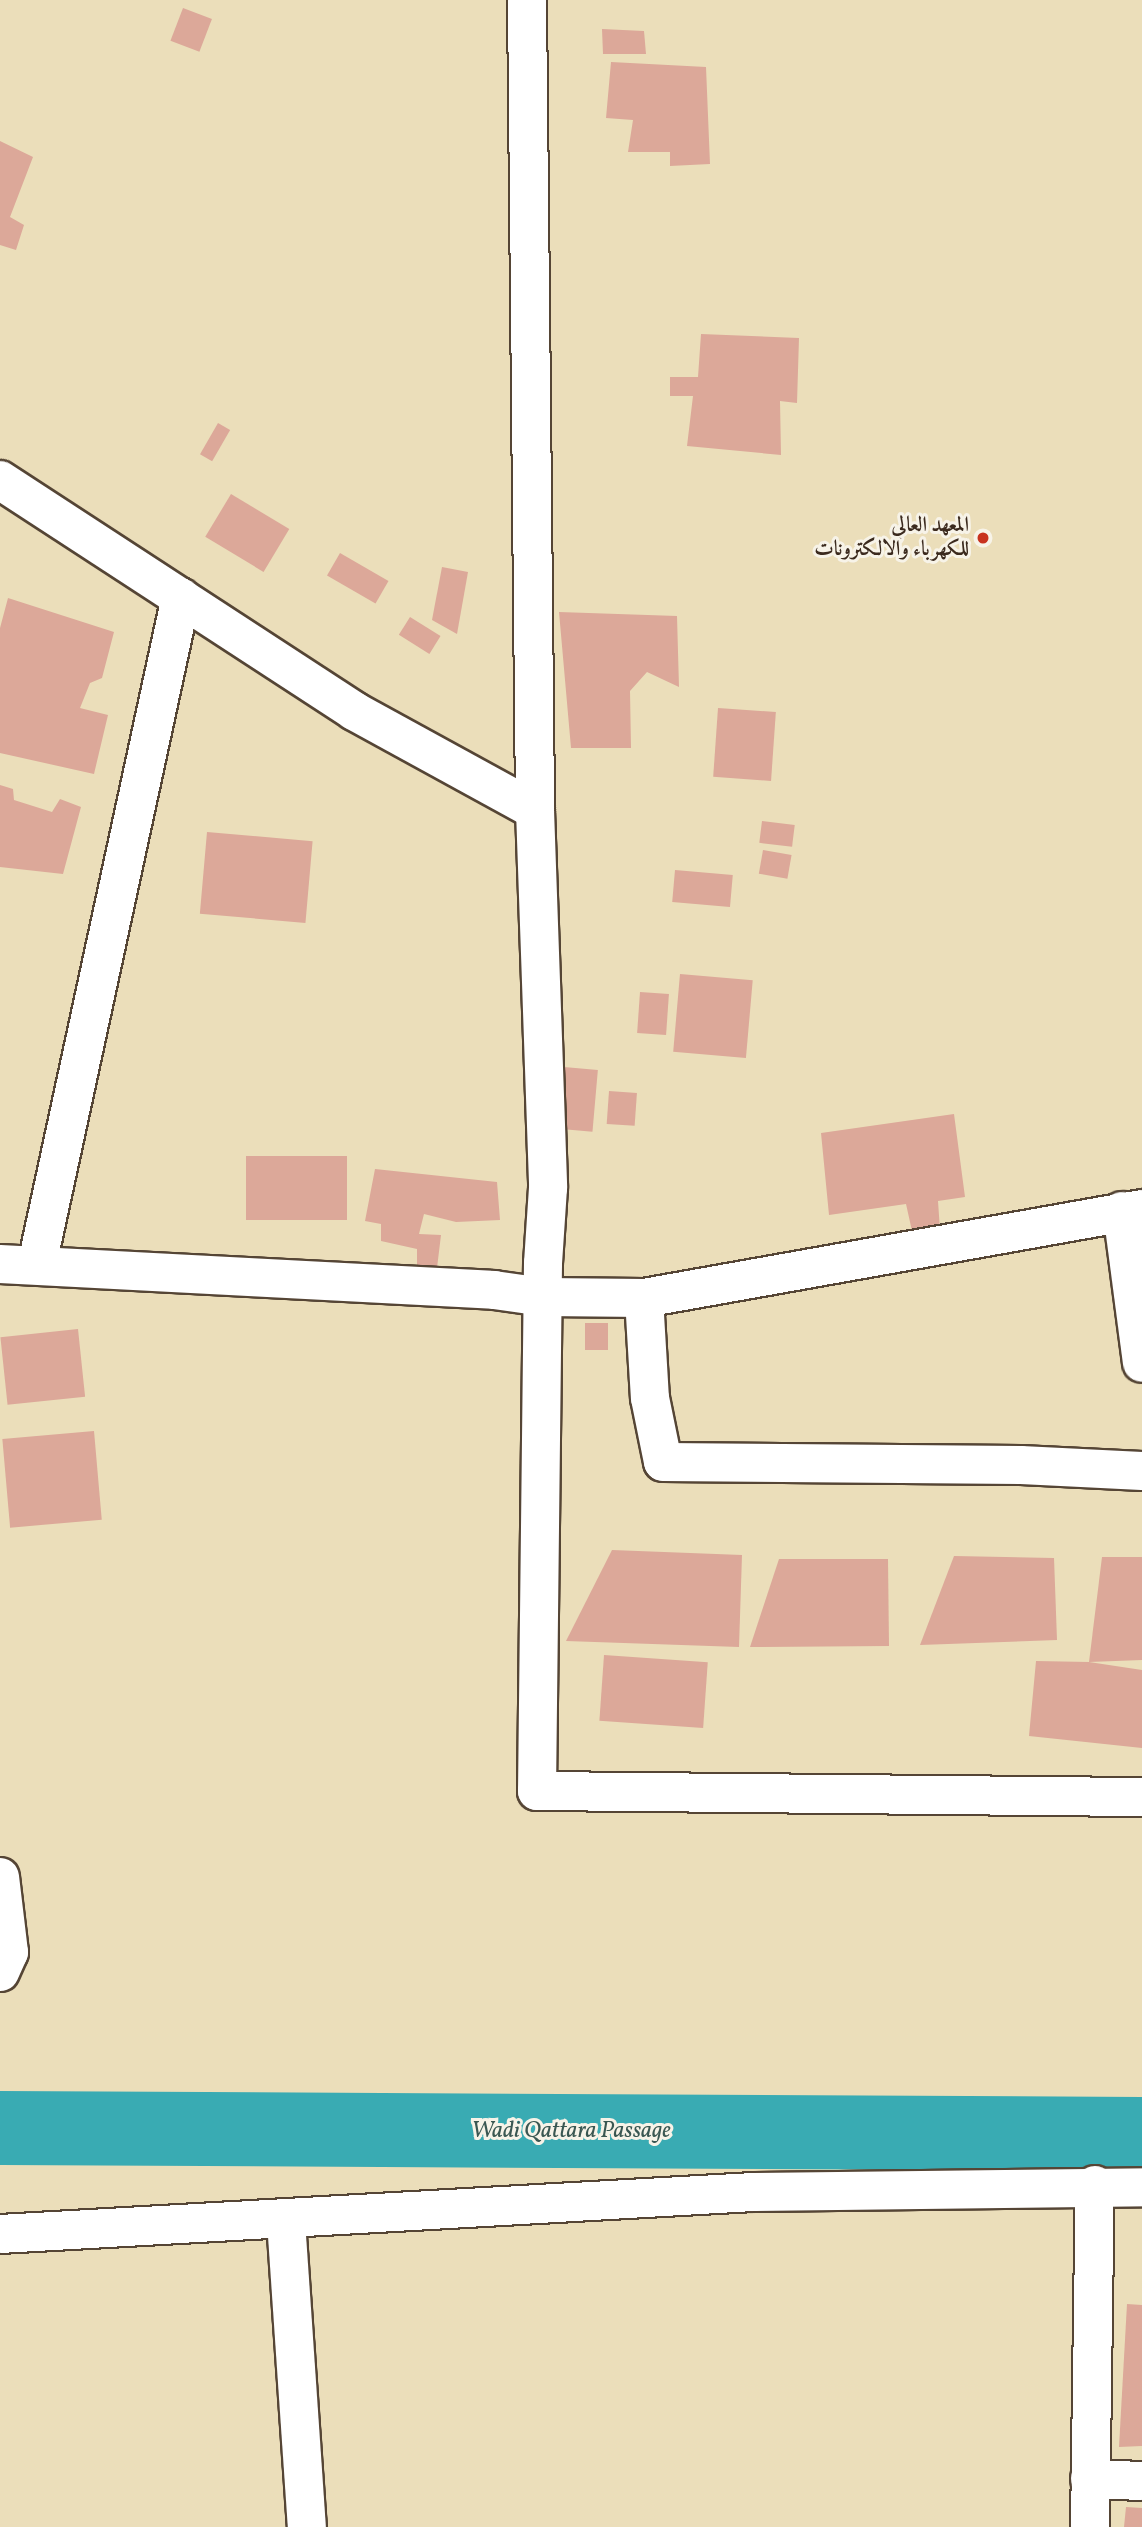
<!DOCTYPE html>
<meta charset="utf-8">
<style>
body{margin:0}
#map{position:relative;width:1142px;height:2527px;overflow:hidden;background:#ebdeba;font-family:Vollkorn,Amiri,serif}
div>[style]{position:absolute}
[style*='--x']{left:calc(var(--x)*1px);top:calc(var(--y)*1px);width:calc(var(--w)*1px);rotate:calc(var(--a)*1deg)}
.river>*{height:74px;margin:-37px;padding:0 37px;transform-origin:37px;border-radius:37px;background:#39abb3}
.building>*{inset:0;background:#dca899;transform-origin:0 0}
.roads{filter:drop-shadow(2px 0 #554535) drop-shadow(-2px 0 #554535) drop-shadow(0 2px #554535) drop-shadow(0 -2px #554535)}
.minor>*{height:38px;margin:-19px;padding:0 19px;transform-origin:19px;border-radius:19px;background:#fff}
.dots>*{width:19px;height:19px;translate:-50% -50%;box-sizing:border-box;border:4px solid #f7f3e8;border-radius:50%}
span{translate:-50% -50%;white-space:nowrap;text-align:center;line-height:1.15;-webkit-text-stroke:6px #f7f3e8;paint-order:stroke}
.poi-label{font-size:21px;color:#3b2a1e;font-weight:700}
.right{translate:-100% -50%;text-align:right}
.water-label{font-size:23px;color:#3a5752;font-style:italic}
</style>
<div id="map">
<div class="river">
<div style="--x:0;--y:2128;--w:1142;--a:0.3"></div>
</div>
<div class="building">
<div style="left:183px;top:8px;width:31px;height:35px;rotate:21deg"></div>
<div style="clip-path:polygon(602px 29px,644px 31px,646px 54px,603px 54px)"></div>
<div style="clip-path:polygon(611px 62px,706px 67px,710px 164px,670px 166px,670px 152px,628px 152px,633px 120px,606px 118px)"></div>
<div style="clip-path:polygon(0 141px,33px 157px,10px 217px,24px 225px,16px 250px,0 245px)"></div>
<div style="clip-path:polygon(701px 334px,799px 338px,797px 403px,780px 401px,781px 455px,687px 446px,693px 396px,670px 396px,670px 377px,698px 377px)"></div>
<div style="left:218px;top:423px;width:14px;height:36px;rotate:30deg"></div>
<div style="left:231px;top:494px;width:68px;height:50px;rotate:31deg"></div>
<div style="left:340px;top:553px;width:56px;height:26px;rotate:30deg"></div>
<div style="clip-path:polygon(442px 567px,468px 572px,457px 634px,432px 620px)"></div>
<div style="clip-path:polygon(8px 598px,114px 632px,102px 678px,90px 683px,80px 708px,108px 715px,94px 774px,0 753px,0 628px)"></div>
<div style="clip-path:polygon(559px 612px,677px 616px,679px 687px,647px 672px,630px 691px,631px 748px,571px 748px)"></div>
<div style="left:410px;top:617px;width:36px;height:21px;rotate:32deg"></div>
<div style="left:718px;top:708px;width:58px;height:69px;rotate:4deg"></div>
<div style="clip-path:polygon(0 785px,13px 789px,14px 800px,52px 812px,60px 799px,81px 807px,63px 874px,0 867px)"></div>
<div style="left:762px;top:821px;width:33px;height:22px;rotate:7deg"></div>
<div style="left:207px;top:832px;width:106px;height:82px;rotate:5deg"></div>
<div style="left:763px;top:850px;width:29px;height:24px;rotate:10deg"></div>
<div style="left:675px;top:870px;width:58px;height:32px;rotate:5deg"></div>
<div style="left:680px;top:974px;width:73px;height:78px;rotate:5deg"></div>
<div style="left:640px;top:992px;width:29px;height:41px;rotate:4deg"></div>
<div style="left:564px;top:1067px;width:34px;height:62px;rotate:5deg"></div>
<div style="left:609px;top:1091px;width:28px;height:33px;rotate:4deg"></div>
<div style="clip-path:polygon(954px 1114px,965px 1197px,938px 1201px,940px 1230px,912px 1231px,906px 1204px,829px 1215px,821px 1133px)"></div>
<div style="left:246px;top:1156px;width:101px;height:64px"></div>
<div style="clip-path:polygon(375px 1169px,497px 1182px,500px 1220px,456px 1222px,424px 1214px,419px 1234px,441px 1235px,437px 1268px,417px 1267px,417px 1249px,381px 1241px,381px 1224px,365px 1221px)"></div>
<div style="left:585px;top:1323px;width:23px;height:27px"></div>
<div style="left:78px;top:1329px;width:68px;height:78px;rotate:84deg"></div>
<div style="left:94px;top:1431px;width:89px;height:92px;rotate:85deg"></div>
<div style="clip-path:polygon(612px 1550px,742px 1555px,739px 1647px,566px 1641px)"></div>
<div style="clip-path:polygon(954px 1556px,1054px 1558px,1057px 1640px,920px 1645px)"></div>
<div style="clip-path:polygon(1102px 1557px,1142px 1557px,1142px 1660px,1089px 1662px)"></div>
<div style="clip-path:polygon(779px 1559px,888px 1559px,889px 1646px,750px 1647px)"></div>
<div style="left:604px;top:1655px;width:104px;height:66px;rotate:4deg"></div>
<div style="clip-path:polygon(1036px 1661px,1089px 1662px,1142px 1670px,1142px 1748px,1029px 1736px)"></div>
<div style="clip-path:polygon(1127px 2304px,1142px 2305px,1142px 2446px,1119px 2447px)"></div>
<div style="clip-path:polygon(1126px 2507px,1142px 2508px,1142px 2527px,1124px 2527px)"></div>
</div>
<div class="roads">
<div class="minor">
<div style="--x:527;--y:0;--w:810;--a:89.43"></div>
<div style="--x:535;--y:810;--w:378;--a:88"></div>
<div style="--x:548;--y:1188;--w:75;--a:93.8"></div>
<div style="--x:543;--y:1263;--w:528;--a:90.65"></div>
<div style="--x:537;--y:1791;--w:605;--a:0.57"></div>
<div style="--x:0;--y:480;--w:423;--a:33.1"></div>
<div style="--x:354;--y:711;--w:206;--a:28.7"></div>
<div style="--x:1122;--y:1211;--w:153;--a:82.5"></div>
<div style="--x:0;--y:1264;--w:495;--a:3"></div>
<div style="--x:494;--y:1290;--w:50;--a:8"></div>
<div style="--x:544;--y:1297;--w:100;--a:0.6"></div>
<div style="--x:644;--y:1298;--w:506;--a:-10.13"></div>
<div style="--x:37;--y:1264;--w:682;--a:-77.82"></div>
<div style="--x:644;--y:1298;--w:100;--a:86.6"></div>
<div style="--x:650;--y:1398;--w:65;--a:78.5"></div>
<div style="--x:663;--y:1462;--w:358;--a:0.5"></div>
<div style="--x:1021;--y:1465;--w:121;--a:2.8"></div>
<div style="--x:0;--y:1877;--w:76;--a:83.2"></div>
<div style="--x:9;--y:1952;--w:22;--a:114"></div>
<div style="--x:286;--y:2221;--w:307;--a:86.1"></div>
<div style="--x:0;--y:2234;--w:754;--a:-3.19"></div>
<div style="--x:753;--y:2192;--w:389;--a:-0.7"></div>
<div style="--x:1090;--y:2479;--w:52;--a:2.2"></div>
<div style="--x:1090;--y:2527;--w:342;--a:-89.2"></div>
</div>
</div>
<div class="dots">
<div style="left:983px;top:538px;background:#c8321e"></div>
</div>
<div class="poi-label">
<span class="right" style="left:969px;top:538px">المعهد العالي<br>للكهرباء والالكترونات</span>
</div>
<div class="water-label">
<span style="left:571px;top:2131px">Wadi Qattara Passage</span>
</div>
</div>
